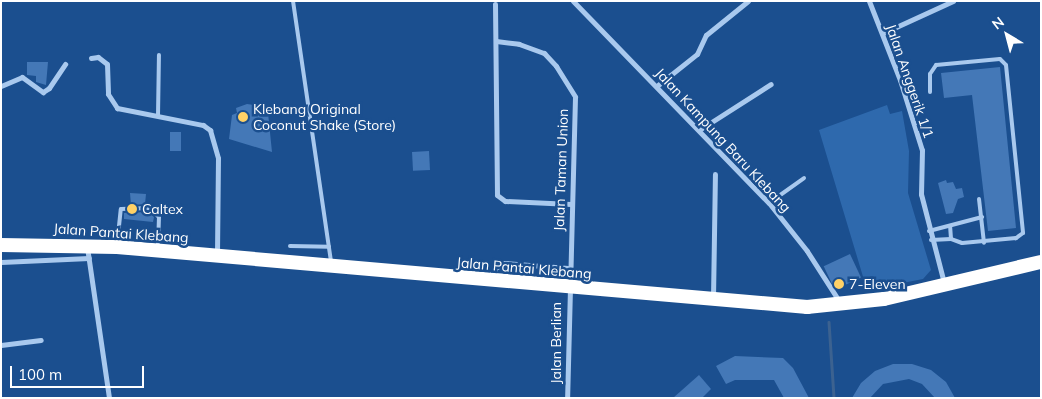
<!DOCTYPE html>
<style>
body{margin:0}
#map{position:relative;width:1042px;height:399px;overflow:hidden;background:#1b4f8f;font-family:Mulish,sans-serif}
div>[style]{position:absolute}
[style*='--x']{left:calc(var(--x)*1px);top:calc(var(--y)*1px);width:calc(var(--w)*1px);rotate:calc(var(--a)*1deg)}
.green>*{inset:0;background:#2e69ad}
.stream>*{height:2.5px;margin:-1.25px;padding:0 1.25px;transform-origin:1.25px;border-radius:1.25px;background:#3c6290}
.building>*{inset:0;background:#4478b7;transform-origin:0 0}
.lane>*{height:4px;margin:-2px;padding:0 2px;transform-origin:2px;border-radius:2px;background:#a9c9ee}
.street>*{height:5px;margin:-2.5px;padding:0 2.5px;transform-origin:2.5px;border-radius:2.5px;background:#a9c9ee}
.highway>*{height:14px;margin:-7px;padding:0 7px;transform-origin:7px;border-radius:7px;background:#fff}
.dots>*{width:14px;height:14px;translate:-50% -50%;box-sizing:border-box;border:2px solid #1b4f8f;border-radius:50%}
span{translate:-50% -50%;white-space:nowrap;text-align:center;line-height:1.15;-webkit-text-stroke:5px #1b4f8f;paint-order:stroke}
.street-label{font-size:14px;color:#fff}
.poi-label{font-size:14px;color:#fff}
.left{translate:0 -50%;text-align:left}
.frame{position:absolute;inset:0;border:2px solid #fff;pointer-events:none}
.north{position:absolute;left:982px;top:10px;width:50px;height:50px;-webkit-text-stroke:4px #1b4f8f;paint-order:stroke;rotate:323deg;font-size:14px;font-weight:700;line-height:20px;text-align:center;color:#fff}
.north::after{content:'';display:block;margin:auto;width:18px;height:22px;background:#fff;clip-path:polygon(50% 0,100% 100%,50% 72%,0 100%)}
.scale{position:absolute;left:10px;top:366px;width:134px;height:22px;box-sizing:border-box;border:2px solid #fff;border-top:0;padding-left:6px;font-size:15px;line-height:18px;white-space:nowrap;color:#fff;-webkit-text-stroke:4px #1b4f8f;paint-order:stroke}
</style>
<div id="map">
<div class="green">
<div style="clip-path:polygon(887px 105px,890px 114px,902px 111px,909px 151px,908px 193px,931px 270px,923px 279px,867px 290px,819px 130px)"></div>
</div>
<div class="stream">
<div style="--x:829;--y:322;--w:76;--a:86.2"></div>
</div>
<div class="building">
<div style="clip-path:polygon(27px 62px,48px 62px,46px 85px,36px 82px,36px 76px,27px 75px)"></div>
<div style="clip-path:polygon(1000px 67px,1016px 228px,988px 231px,972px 95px,944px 98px,941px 73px)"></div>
<div style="clip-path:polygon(247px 104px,254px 105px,258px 114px,268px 113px,272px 152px,229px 139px,232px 115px,237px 113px,236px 108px)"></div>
<div style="left:170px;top:132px;width:11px;height:19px"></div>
<div style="left:429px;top:151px;width:19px;height:17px;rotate:87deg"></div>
<div style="clip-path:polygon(946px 180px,947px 183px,953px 182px,956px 189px,962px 188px,964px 197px,958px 199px,953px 213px,946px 214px,938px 183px)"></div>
<div style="clip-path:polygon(130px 193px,146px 194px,145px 204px,131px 205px)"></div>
<div style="clip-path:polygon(148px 212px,154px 217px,153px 222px,124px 219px,124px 213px)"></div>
<div style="left:850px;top:254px;width:26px;height:29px;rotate:65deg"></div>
<div style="clip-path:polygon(735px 356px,783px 358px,793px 368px,809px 398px,784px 398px,774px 380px,735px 380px,726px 384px,716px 366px)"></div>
<div style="clip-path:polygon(893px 364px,912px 364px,931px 370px,946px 382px,955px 398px,935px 398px,922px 384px,909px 379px,883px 384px,870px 398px,852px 398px,861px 383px,875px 371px)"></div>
<div style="clip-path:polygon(699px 375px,711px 389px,702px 398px,673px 398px)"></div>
</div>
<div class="lane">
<div style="--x:293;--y:1;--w:264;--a:81.7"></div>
<div style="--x:930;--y:92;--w:18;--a:-90"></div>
<div style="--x:930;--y:74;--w:11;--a:-56"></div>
<div style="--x:936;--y:65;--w:64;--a:-5.4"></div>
<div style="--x:1000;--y:59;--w:8;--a:45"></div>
<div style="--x:1006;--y:65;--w:169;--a:84.2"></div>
<div style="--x:1023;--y:233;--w:9;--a:144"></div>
<div style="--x:1016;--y:238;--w:54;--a:174.7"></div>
<div style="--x:962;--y:243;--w:12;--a:-160"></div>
<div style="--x:951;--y:239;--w:13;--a:-94"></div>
<div style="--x:158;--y:116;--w:61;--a:-89.1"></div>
<div style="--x:979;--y:199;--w:44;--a:83.5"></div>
<div style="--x:769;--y:203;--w:43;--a:-35.5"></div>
<div style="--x:929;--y:231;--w:55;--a:-14.8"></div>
<div style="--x:931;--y:240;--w:20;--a:-3"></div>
<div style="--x:117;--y:245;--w:36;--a:-84"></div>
<div style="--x:121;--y:209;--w:28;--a:-2"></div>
<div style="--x:149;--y:208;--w:13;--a:42"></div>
<div style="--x:159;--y:217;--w:30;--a:92"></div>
<div style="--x:290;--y:246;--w:39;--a:1"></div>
</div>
<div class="street">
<div style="--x:573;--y:1;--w:281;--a:45.9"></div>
<div style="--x:769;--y:203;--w:61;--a:51.6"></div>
<div style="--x:807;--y:251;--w:59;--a:57.4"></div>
<div style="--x:869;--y:1;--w:85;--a:68.6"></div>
<div style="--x:900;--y:80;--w:73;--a:72.6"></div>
<div style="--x:922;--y:150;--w:44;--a:91.3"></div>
<div style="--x:921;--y:194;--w:92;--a:75.5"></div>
<div style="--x:495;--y:4;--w:191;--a:89.4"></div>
<div style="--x:497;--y:195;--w:10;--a:37"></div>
<div style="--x:505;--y:201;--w:66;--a:2.6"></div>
<div style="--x:883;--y:33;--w:77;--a:-24.6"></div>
<div style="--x:496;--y:41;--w:23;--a:7"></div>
<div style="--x:519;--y:44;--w:27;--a:20"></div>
<div style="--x:544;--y:53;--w:18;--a:47"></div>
<div style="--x:556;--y:66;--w:36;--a:58"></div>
<div style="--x:575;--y:97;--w:300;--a:91.5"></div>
<div style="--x:91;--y:58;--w:7;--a:-8"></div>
<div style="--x:98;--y:57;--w:11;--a:38"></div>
<div style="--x:107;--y:64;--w:30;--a:88"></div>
<div style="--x:108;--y:94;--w:17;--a:57"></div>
<div style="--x:117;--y:108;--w:88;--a:11.2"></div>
<div style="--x:203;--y:125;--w:9;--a:36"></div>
<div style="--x:210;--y:130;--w:29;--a:74"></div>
<div style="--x:218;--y:158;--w:98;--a:90.6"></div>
<div style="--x:658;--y:85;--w:50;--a:-38.5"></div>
<div style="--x:697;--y:54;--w:21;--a:-65"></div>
<div style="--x:706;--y:35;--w:54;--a:-39"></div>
<div style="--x:1;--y:86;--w:23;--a:-23"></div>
<div style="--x:22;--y:77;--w:26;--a:36"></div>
<div style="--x:43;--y:92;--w:7;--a:-34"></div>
<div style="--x:49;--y:88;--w:29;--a:-56"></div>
<div style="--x:699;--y:130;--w:85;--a:-32.6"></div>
<div style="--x:87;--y:247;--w:153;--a:81.7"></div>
<div style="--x:1;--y:262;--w:88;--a:-2.6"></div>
<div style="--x:492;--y:279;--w:11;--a:-75"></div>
<div style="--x:495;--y:268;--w:11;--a:-27"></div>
<div style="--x:505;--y:263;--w:63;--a:4.5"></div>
<div style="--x:713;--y:298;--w:124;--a:-89.1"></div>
<div style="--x:1;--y:345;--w:40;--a:-7.1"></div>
</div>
<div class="highway">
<div style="--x:1;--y:245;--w:116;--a:1"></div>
<div style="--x:117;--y:247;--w:693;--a:4.97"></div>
<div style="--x:807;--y:307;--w:77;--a:-5.9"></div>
<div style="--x:884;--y:299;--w:161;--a:-13.3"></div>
</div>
<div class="dots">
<div style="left:243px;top:117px;background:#ffd166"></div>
<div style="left:132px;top:209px;background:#ffd166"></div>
<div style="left:839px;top:284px;background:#ffd166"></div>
</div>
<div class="street-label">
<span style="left:910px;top:81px;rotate:71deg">Jalan Anggerik 1/1</span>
<span style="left:723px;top:140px;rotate:47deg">Jalan Kampung Baru Klebang</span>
<span style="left:561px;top:170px;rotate:-88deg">Jalan Taman Union</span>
<span style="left:121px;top:233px;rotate:4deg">Jalan Pantai Klebang</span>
<span style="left:524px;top:268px;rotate:5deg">Jalan Pantai Klebang</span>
<span style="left:556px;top:343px;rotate:-90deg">Jalan Berlian</span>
</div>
<div class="poi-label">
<span class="left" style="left:253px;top:117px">Klebang Original<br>Coconut Shake (Store)</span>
<span class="left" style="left:142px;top:209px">Caltex</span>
<span class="left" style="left:849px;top:284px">7-Eleven</span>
</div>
<div class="frame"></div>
<div class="north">N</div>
<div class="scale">100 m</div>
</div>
